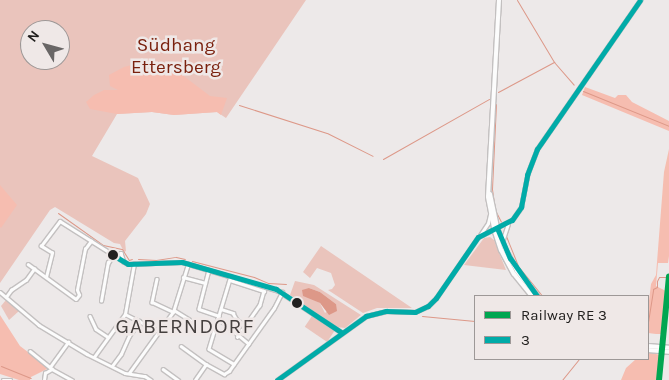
<!DOCTYPE html>
<meta charset="utf-8">
<style>
body{margin:0}
#map{position:relative;width:669px;height:380px;overflow:hidden;background:#ede9e9;font-family:Karla,sans-serif}
div>[style]{position:absolute}
[style*='--x']{left:calc(var(--x)*1px);top:calc(var(--y)*1px);width:calc(var(--w)*1px);rotate:calc(var(--a)*1deg)}
.green>*{inset:0;background:#eac4bc;transform-origin:0 0}
.forest>*{inset:0;background:#f6bdb0}
.water>*{inset:0;background:#dd9888}
.stream>*{height:1px;margin:-0.5px;padding:0 0.5px;transform-origin:0.5px;border-radius:0.5px;background:#dd9888}
.roads{filter:drop-shadow(1px 0 #c3c0c0) drop-shadow(-1px 0 #c3c0c0) drop-shadow(0 1px #c3c0c0) drop-shadow(0 -1px #c3c0c0)}
.street>*{height:2.5px;margin:-1.25px;padding:0 1.25px;transform-origin:1.25px;border-radius:1.25px;background:#fcfcfc}
.secondary>*{height:3px;margin:-1.5px;padding:0 1.5px;transform-origin:1.5px;border-radius:1.5px;background:#fcfcfc}
.primary>*{height:4px;margin:-2px;padding:0 2px;transform-origin:2px;border-radius:2px;background:#fcfcfc}
.bus-1>*{height:5px;margin:-2.5px;padding:0 2.5px;transform-origin:2.5px;border-radius:2.5px;background:#00aba8}
.rail-1>*{height:6px;margin:-3px;padding:0 3px;transform-origin:3px;border-radius:3px;background:#00a651}
.dots>*{width:14px;height:14px;translate:-50% -50%;box-sizing:border-box;border:2px solid #efe8e7;border-radius:50%}
span{translate:-50% -50%;white-space:nowrap;text-align:center;line-height:1.15;-webkit-text-stroke:5px #efe8e7;paint-order:stroke}
.park-label{font-size:19px;color:#7a210e}
.quarter-label{font-size:21px;color:#45403f;letter-spacing:1px}
.legend{position:absolute;left:474px;top:295px;width:175px;height:65px;box-sizing:border-box;background:#efe8e7;border:1px solid #9d9897;margin:0;padding:6px 9px;list-style:none;font-size:15px;color:#22201f}
.legend li{display:flex;align-items:center;gap:10px;height:25px}
.legend b{width:25px;border:1px solid #9d9897}
.north{position:absolute;left:20px;top:20px;width:50px;height:50px;box-sizing:border-box;background:#efe8e7;border:1px solid #9d9897;border-radius:50%;rotate:307deg;font-size:14px;font-weight:700;line-height:20px;text-align:center;color:#22201f}
.north::after{content:'';display:block;margin:auto;width:18px;height:22px;background:#696666;clip-path:polygon(50% 0,100% 100%,50% 72%,0 100%)}
</style>
<div id="map">
<div class="green">
<div style="clip-path:polygon(evenodd,0 0,306px 0,226px 118px,217px 112px,174px 115px,152px 112px,117px 114px,92px 156px,138px 178px,150px 204px,146px 214px,125px 241px,126px 251px,124px 252px,120px 244px,114px 243px,55px 207px,50px 210px,0 283px,0 0,30px 30px,60px 30px,60px 60px,30px 60px,30px 30px)"></div>
<div style="clip-path:polygon(490px 237px,494px 240px,506px 270px,464px 265px,484px 238px)"></div>
<div style="clip-path:polygon(321px 246px,412px 308px,377px 308px,363px 313px,328px 290px,332px 289px,335px 285px,331px 273px,317px 268px,310px 278px,303px 272px)"></div>
<div style="clip-path:polygon(evenodd,295px 281px,314px 285px,361px 315px,345px 328px,336px 327px,290px 295px,295px 281px,309px 288px,320px 292px,336px 304px,325px 313px,320px 303px,309px 297px,309px 288px)"></div>
<div style="clip-path:polygon(6px 300px,19px 311px,9px 320px,1px 306px)"></div>
<div style="left:312px;top:316px;width:27px;height:13px;rotate:34deg"></div>
</div>
<div class="forest">
<div style="clip-path:polygon(151px 60px,181px 74px,210px 96px,227px 98px,221px 115px,217px 112px,174px 115px,152px 112px,117px 114px,90px 109px,86px 102px,94px 95px,104px 90px,118px 90px,110px 86px,109px 75px,124px 67px)"></div>
<div style="clip-path:polygon(585px 87px,615px 98px,618px 95px,626px 95px,632px 102px,669px 121px,669px 131px,582px 95px)"></div>
<div style="clip-path:polygon(669px 149px,669px 256px,668px 263px,658px 263px,656px 286px,666px 291px,662px 334px,656px 334px,648px 333px,648px 309px,651px 284px,656px 275px,664px 172px)"></div>
<div style="clip-path:polygon(0 185px,17px 205px,1px 228px,0 227px)"></div>
<div style="clip-path:polygon(0 315px,20px 346px,49px 368px,31px 377px,30px 380px,19px 380px,0 374px)"></div>
<div style="clip-path:polygon(648px 352px,660px 355px,658px 380px,621px 380px,626px 368px,636px 359px,648px 359px)"></div>
</div>
<div class="water">
<div style="clip-path:polygon(309px 288px,320px 292px,336px 304px,337px 311px,329px 315px,320px 303px,303px 296px,302px 290px)"></div>
</div>
<div class="stream">
<div style="--x:517;--y:0;--w:72;--a:59.2"></div>
<div style="--x:583;--y:91;--w:93;--a:22.1"></div>
<div style="--x:498;--y:92;--w:64;--a:-28.2"></div>
<div style="--x:554;--y:62;--w:30;--a:49"></div>
<div style="--x:496;--y:104;--w:85;--a:92.7"></div>
<div style="--x:492;--y:189;--w:21;--a:82"></div>
<div style="--x:495;--y:210;--w:13;--a:63"></div>
<div style="--x:239;--y:105;--w:92;--a:17.7"></div>
<div style="--x:327;--y:133;--w:51;--a:26.6"></div>
<div style="--x:383;--y:159;--w:122;--a:-29.5"></div>
<div style="--x:58;--y:213;--w:55;--a:35.4"></div>
<div style="--x:103;--y:245;--w:19;--a:12"></div>
<div style="--x:122;--y:249;--w:13;--a:58"></div>
<div style="--x:129;--y:260;--w:3;--a:-18"></div>
<div style="--x:506;--y:236;--w:32;--a:68"></div>
<div style="--x:518;--y:266;--w:38;--a:51"></div>
<div style="--x:494;--y:239;--w:24;--a:66"></div>
<div style="--x:504;--y:261;--w:43;--a:54.5"></div>
<div style="--x:138;--y:259;--w:18;--a:3"></div>
<div style="--x:156;--y:260;--w:20;--a:-9"></div>
<div style="--x:176;--y:257;--w:9;--a:13"></div>
<div style="--x:192;--y:261;--w:64;--a:14.5"></div>
<div style="--x:254;--y:277;--w:15;--a:23"></div>
<div style="--x:268;--y:283;--w:18;--a:3"></div>
<div style="--x:422;--y:316;--w:53;--a:5.4"></div>
<div style="--x:648;--y:322;--w:33;--a:-81"></div>
<div style="--x:653;--y:289;--w:4;--a:-27"></div>
<div style="--x:657;--y:287;--w:6;--a:-90"></div>
<div style="--x:657;--y:281;--w:4;--a:-63"></div>
<div style="--x:659;--y:277;--w:10;--a:0"></div>
<div style="--x:1;--y:366;--w:32;--a:22"></div>
<div style="--x:562;--y:380;--w:27;--a:-51"></div>
</div>
<div class="roads">
<div class="street">
<div style="--x:113;--y:255;--w:8;--a:-14"></div>
<div style="--x:121;--y:253;--w:9;--a:72"></div>
<div style="--x:28;--y:264;--w:59;--a:36.1"></div>
<div style="--x:76;--y:299;--w:5;--a:-53"></div>
<div style="--x:79;--y:295;--w:5;--a:-112"></div>
<div style="--x:77;--y:290;--w:42;--a:-79"></div>
<div style="--x:85;--y:249;--w:10;--a:-53"></div>
<div style="--x:209;--y:270;--w:40;--a:104.4"></div>
<div style="--x:199;--y:309;--w:21;--a:19"></div>
<div style="--x:231;--y:276;--w:76;--a:106.8"></div>
<div style="--x:209;--y:349;--w:29;--a:31"></div>
<div style="--x:46;--y:277;--w:25;--a:-76"></div>
<div style="--x:52;--y:253;--w:13;--a:-148"></div>
<div style="--x:41;--y:246;--w:31;--a:-53"></div>
<div style="--x:60;--y:221;--w:80;--a:32.3"></div>
<div style="--x:128;--y:264;--w:54;--a:-2.1"></div>
<div style="--x:182;--y:262;--w:101;--a:16.6"></div>
<div style="--x:279;--y:291;--w:74;--a:33.5"></div>
<div style="--x:183;--y:277;--w:23;--a:15"></div>
<div style="--x:157;--y:279;--w:24;--a:102"></div>
<div style="--x:152;--y:302;--w:23;--a:25"></div>
<div style="--x:230;--y:280;--w:36;--a:18"></div>
<div style="--x:264;--y:291;--w:15;--a:106"></div>
<div style="--x:260;--y:305;--w:39;--a:125"></div>
<div style="--x:0;--y:292;--w:51;--a:40.2"></div>
<div style="--x:39;--y:325;--w:56;--a:31.1"></div>
<div style="--x:87;--y:354;--w:42;--a:26.6"></div>
<div style="--x:125;--y:373;--w:20;--a:9"></div>
<div style="--x:145;--y:376;--w:7;--a:34"></div>
<div style="--x:6;--y:297;--w:9;--a:-54"></div>
<div style="--x:11;--y:290;--w:18;--a:-34"></div>
<div style="--x:26;--y:280;--w:14;--a:-54"></div>
<div style="--x:101;--y:301;--w:39;--a:-80"></div>
<div style="--x:108;--y:263;--w:9;--a:-58"></div>
<div style="--x:221;--y:309;--w:13;--a:18"></div>
<div style="--x:233;--y:313;--w:8;--a:60"></div>
<div style="--x:237;--y:320;--w:9;--a:32"></div>
<div style="--x:174;--y:310;--w:19;--a:32"></div>
<div style="--x:125;--y:314;--w:38;--a:27"></div>
<div style="--x:90;--y:316;--w:14;--a:65"></div>
<div style="--x:96;--y:329;--w:14;--a:34"></div>
<div style="--x:218;--y:318;--w:40;--a:40"></div>
<div style="--x:181;--y:346;--w:31;--a:36"></div>
<div style="--x:30;--y:351;--w:27;--a:39"></div>
<div style="--x:94;--y:357;--w:53;--a:-54.2"></div>
<div style="--x:125;--y:314;--w:51;--a:-79.8"></div>
<div style="--x:112;--y:366;--w:15;--a:-53"></div>
<div style="--x:121;--y:354;--w:20;--a:-66"></div>
<div style="--x:129;--y:336;--w:18;--a:-56"></div>
<div style="--x:50;--y:367;--w:31;--a:-54"></div>
<div style="--x:163;--y:369;--w:19;--a:36"></div>
<div style="--x:129;--y:373;--w:75;--a:-54.2"></div>
<div style="--x:173;--y:312;--w:50;--a:-72.6"></div>
<div style="--x:3;--y:380;--w:8;--a:0"></div>
<div style="--x:44;--y:380;--w:7;--a:-82"></div>
<div style="--x:45;--y:373;--w:8;--a:-30"></div>
<div style="--x:52;--y:369;--w:23;--a:29"></div>
<div style="--x:195;--y:380;--w:19;--a:-55"></div>
<div style="--x:206;--y:364;--w:21;--a:29"></div>
<div style="--x:224;--y:374;--w:6;--a:-31"></div>
<div style="--x:229;--y:371;--w:77;--a:-54.5"></div>
<div style="--x:274;--y:308;--w:18;--a:-63"></div>
</div>
<div class="secondary">
<div style="--x:480;--y:235;--w:14;--a:-56"></div>
<div style="--x:488;--y:223;--w:9;--a:-77"></div>
<div style="--x:502;--y:242;--w:19;--a:-72"></div>
<div style="--x:277;--y:380;--w:110;--a:-35.7"></div>
<div style="--x:366;--y:316;--w:21;--a:-14"></div>
<div style="--x:386;--y:311;--w:29;--a:2"></div>
<div style="--x:415;--y:312;--w:14;--a:-25"></div>
<div style="--x:428;--y:306;--w:11;--a:-45"></div>
<div style="--x:436;--y:298;--w:74;--a:-55.5"></div>
<div style="--x:478;--y:237;--w:38;--a:-27"></div>
<div style="--x:512;--y:220;--w:16;--a:-55"></div>
<div style="--x:521;--y:207;--w:33;--a:-79"></div>
<div style="--x:527;--y:175;--w:28;--a:-69"></div>
<div style="--x:537;--y:149;--w:181;--a:-55.3"></div>
</div>
<div class="primary">
<div style="--x:499;--y:0;--w:197;--a:93.2"></div>
<div style="--x:488;--y:197;--w:33;--a:79"></div>
<div style="--x:494;--y:229;--w:22;--a:72"></div>
<div style="--x:501;--y:250;--w:27;--a:62"></div>
<div style="--x:514;--y:274;--w:28;--a:51"></div>
<div style="--x:490;--y:194;--w:35;--a:78"></div>
<div style="--x:497;--y:228;--w:22;--a:69"></div>
<div style="--x:505;--y:249;--w:25;--a:61"></div>
<div style="--x:517;--y:271;--w:32;--a:51"></div>
<div style="--x:648;--y:346;--w:21;--a:5"></div>
<div style="--x:648;--y:350;--w:21;--a:5"></div>
</div>
</div>
<div class="bus-1">
<div style="--x:497;--y:228;--w:33;--a:67"></div>
<div style="--x:510;--y:258;--w:47;--a:54.6"></div>
<div style="--x:113;--y:255;--w:17;--a:31"></div>
<div style="--x:128;--y:264;--w:54;--a:-2.1"></div>
<div style="--x:182;--y:262;--w:98;--a:16"></div>
<div style="--x:276;--y:289;--w:78;--a:33.5"></div>
<div style="--x:277;--y:380;--w:110;--a:-35.7"></div>
<div style="--x:366;--y:316;--w:21;--a:-14"></div>
<div style="--x:386;--y:311;--w:29;--a:2"></div>
<div style="--x:415;--y:312;--w:14;--a:-25"></div>
<div style="--x:428;--y:306;--w:11;--a:-45"></div>
<div style="--x:436;--y:298;--w:74;--a:-55.5"></div>
<div style="--x:478;--y:237;--w:38;--a:-27"></div>
<div style="--x:512;--y:220;--w:16;--a:-55"></div>
<div style="--x:521;--y:207;--w:33;--a:-79"></div>
<div style="--x:527;--y:175;--w:28;--a:-69"></div>
<div style="--x:537;--y:149;--w:181;--a:-55.3"></div>
</div>
<div class="rail-1">
<div style="--x:659;--y:380;--w:104;--a:-84.5"></div>
</div>
<div class="dots">
<div style="left:113px;top:255px;background:#22201f"></div>
<div style="left:297px;top:303px;background:#22201f"></div>
</div>
<div class="park-label">
<span style="left:176px;top:57px">Südhang<br>Ettersberg</span>
</div>
<div class="quarter-label">
<span style="left:185px;top:326px">GABERNDORF</span>
</div>
<ul class="legend">
<li><b style="height:6px;background:#00a651"></b>Railway RE 3</li>
<li><b style="height:6px;background:#00aba8"></b>3</li>
</ul>
<div class="north">N</div>
</div>
